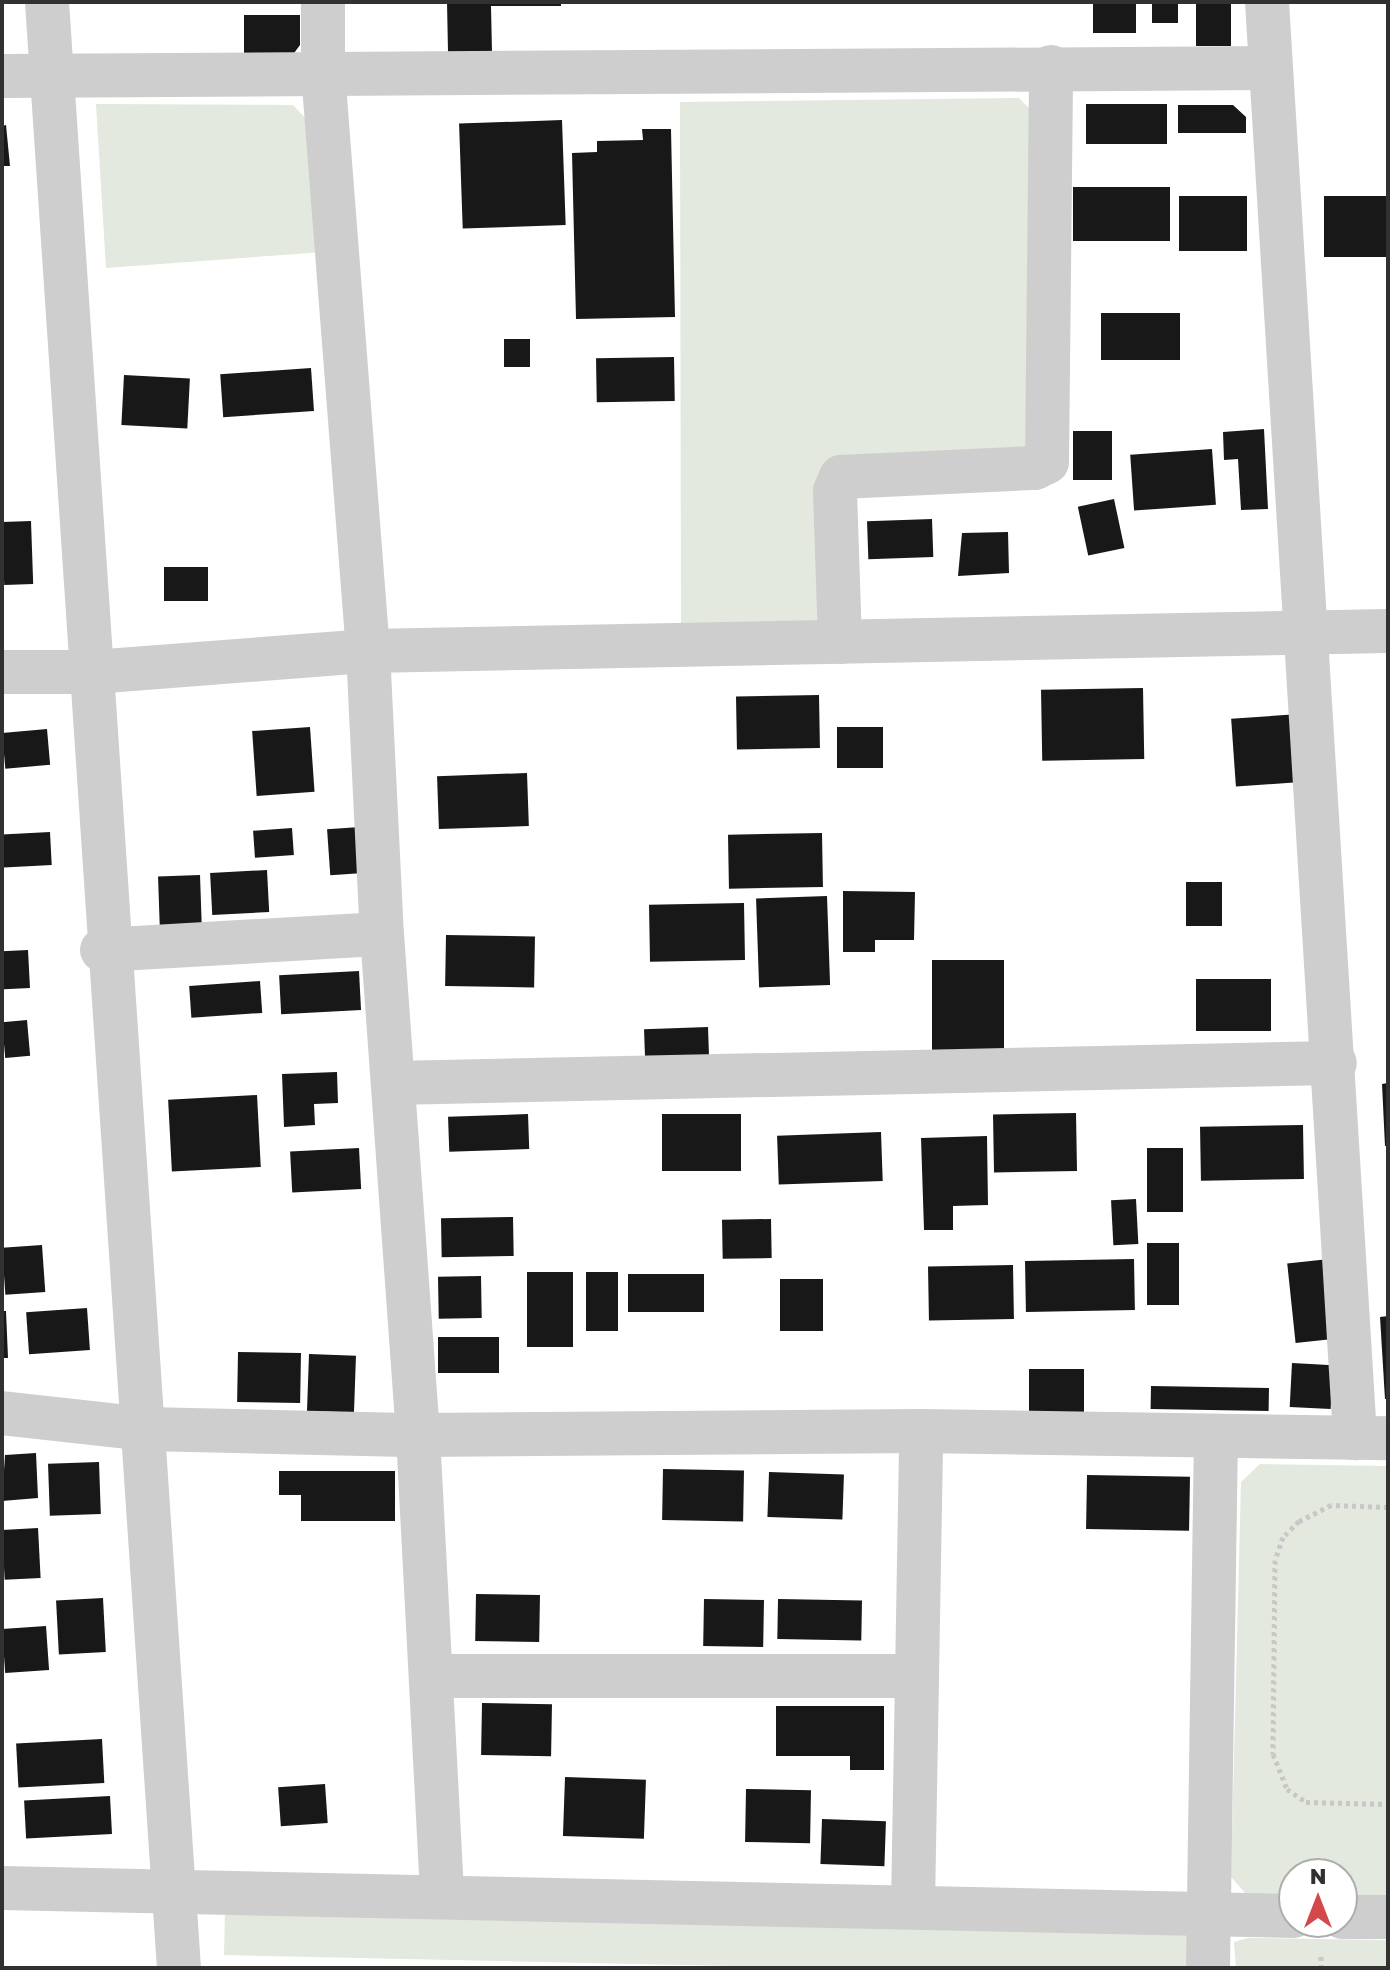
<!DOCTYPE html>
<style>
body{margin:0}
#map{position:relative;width:1390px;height:1970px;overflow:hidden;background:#fff;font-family:"Golos Text",sans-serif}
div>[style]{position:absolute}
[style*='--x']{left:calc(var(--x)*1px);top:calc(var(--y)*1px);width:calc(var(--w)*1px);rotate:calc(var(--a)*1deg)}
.green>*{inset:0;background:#e3e9de}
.building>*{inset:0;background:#181818;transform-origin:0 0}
.path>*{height:5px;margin-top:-2.5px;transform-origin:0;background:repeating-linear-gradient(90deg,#c8c8c8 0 4px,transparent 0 8px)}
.minor>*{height:44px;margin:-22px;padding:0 22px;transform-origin:22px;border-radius:22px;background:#cecece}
span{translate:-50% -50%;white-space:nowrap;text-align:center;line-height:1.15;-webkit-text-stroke:8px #fff;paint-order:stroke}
.frame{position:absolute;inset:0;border:4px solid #313131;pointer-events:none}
.north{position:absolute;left:1278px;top:1858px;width:80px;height:80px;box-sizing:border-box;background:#fff;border:2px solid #adadad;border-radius:50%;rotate:0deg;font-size:22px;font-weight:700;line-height:32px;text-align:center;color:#313131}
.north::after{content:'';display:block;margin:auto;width:28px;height:36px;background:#d4474b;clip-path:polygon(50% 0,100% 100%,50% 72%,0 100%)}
</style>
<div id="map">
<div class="green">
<div style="clip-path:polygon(1019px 98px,1042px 121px,1028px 460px,824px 467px,817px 621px,681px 624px,680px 102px)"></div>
<div style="clip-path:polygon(96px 104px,293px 105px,311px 124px,323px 252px,106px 268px)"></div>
<div style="clip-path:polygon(1260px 1464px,1388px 1466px,1388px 1898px,1342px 1897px,1342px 1874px,1294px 1874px,1294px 1896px,1246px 1894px,1231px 1877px,1241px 1482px)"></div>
<div style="clip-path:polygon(225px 1908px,1183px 1932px,1192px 1937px,1192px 1968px,823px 1968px,224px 1955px)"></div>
<div style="clip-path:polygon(1248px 1938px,1388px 1940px,1388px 1968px,1236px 1968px,1234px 1942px)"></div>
</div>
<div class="building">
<div style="clip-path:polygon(447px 2px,561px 2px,561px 6px,491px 6px,492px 52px,448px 52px)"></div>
<div style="left:1093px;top:2px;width:43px;height:31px"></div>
<div style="left:1152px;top:2px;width:26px;height:21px"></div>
<div style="left:1196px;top:2px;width:35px;height:44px"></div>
<div style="clip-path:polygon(244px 15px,300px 15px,300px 45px,289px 60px,244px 59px)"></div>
<div style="left:1086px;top:104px;width:81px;height:40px"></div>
<div style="clip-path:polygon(1178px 105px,1233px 105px,1246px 117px,1246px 133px,1178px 133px)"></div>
<div style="left:562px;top:120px;width:105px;height:103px;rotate:88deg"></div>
<div style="clip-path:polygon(6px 125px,10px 166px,2px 166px,2px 126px)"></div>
<div style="clip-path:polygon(642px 129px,671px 129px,675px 317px,576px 319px,572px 153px,597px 152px,597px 141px,643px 140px)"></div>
<div style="left:1073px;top:187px;width:97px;height:54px"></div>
<div style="left:1247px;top:196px;width:55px;height:68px;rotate:90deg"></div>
<div style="left:1388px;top:196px;width:61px;height:64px;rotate:90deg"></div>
<div style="left:1101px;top:313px;width:79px;height:47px"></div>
<div style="left:530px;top:339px;width:28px;height:26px;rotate:90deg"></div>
<div style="left:674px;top:357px;width:44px;height:78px;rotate:89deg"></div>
<div style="left:311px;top:368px;width:43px;height:91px;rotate:86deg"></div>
<div style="left:124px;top:375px;width:66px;height:50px;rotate:3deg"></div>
<div style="clip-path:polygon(1264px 429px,1268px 509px,1241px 510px,1238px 459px,1224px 460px,1223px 432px)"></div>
<div style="left:1073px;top:431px;width:39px;height:49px"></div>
<div style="left:1212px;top:449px;width:56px;height:82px;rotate:86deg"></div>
<div style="left:1114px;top:499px;width:50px;height:37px;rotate:78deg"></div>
<div style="left:932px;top:519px;width:38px;height:65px;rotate:88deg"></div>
<div style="left:31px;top:521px;width:63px;height:29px;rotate:88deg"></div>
<div style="clip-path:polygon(1008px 532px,1009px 573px,958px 576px,962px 533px)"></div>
<div style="left:164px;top:567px;width:44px;height:34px"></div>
<div style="left:1143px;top:688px;width:71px;height:102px;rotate:89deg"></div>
<div style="left:819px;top:695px;width:53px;height:83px;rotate:89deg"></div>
<div style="left:1299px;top:714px;width:68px;height:68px;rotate:86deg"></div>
<div style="left:310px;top:727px;width:65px;height:58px;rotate:86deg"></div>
<div style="left:837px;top:727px;width:46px;height:41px"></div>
<div style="left:47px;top:729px;width:36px;height:45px;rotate:85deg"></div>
<div style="left:527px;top:773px;width:53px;height:90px;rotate:88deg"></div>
<div style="left:360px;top:827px;width:46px;height:33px;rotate:86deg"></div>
<div style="left:292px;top:828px;width:27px;height:39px;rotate:86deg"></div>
<div style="left:50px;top:832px;width:33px;height:48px;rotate:87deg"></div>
<div style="left:822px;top:833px;width:54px;height:94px;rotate:89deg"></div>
<div style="left:267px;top:870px;width:42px;height:57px;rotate:87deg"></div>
<div style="left:200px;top:875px;width:51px;height:42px;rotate:88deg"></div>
<div style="left:1186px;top:882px;width:36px;height:44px"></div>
<div style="clip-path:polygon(843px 891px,915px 892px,914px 940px,875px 940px,875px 952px,843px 952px)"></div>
<div style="left:827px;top:896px;width:89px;height:71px;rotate:88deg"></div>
<div style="left:744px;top:903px;width:57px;height:95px;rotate:89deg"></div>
<div style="left:446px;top:935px;width:89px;height:51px;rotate:1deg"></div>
<div style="left:28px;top:950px;width:38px;height:26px;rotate:87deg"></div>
<div style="left:932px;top:960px;width:72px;height:98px"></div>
<div style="left:359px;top:971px;width:39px;height:80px;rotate:87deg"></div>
<div style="left:1196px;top:979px;width:75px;height:52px"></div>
<div style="left:260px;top:981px;width:32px;height:71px;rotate:86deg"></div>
<div style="left:27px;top:1020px;width:36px;height:25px;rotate:85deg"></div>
<div style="left:708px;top:1027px;width:36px;height:64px;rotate:88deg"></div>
<div style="clip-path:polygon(337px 1072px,338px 1103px,314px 1104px,315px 1125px,284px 1127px,282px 1074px)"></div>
<div style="clip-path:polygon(1388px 1083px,1388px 1146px,1385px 1146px,1382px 1084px)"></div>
<div style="left:257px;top:1095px;width:72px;height:89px;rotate:87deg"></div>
<div style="left:1076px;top:1113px;width:58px;height:83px;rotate:89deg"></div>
<div style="left:528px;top:1114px;width:35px;height:80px;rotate:88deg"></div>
<div style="left:662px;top:1114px;width:79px;height:57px"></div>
<div style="left:1303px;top:1125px;width:54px;height:103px;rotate:89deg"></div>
<div style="left:881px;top:1132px;width:49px;height:104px;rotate:88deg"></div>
<div style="clip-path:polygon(987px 1136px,988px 1205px,953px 1206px,953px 1230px,924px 1230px,921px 1138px)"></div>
<div style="left:359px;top:1148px;width:41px;height:69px;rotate:87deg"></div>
<div style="left:1147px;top:1148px;width:36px;height:64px"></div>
<div style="left:1136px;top:1199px;width:45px;height:25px;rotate:87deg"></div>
<div style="left:513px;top:1217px;width:39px;height:72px;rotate:89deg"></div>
<div style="left:771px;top:1219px;width:39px;height:49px;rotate:89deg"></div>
<div style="left:1147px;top:1243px;width:32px;height:62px"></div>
<div style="left:42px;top:1245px;width:47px;height:40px;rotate:86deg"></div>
<div style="left:1134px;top:1259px;width:51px;height:109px;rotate:89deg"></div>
<div style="left:1329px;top:1259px;width:80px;height:42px;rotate:84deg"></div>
<div style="left:1013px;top:1265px;width:54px;height:85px;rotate:89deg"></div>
<div style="left:527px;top:1272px;width:46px;height:75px"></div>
<div style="left:586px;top:1272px;width:32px;height:59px"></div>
<div style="left:628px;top:1274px;width:76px;height:38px"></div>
<div style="left:481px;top:1276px;width:42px;height:43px;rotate:89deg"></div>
<div style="left:780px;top:1279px;width:43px;height:52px"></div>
<div style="left:87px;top:1308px;width:42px;height:61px;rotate:86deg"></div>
<div style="clip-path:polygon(2px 1311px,6px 1311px,8px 1358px,2px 1358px)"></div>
<div style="clip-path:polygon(1388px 1316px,1388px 1399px,1385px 1399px,1380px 1317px)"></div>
<div style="left:499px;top:1337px;width:36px;height:61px;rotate:90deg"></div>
<div style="left:238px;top:1352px;width:63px;height:50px;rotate:1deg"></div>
<div style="left:309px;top:1354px;width:47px;height:57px;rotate:2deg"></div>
<div style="left:1292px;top:1363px;width:41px;height:44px;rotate:3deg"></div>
<div style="left:1084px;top:1369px;width:44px;height:55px;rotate:90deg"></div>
<div style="left:1151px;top:1386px;width:118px;height:23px;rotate:1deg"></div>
<div style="clip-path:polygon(36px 1453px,38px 1498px,2px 1501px,5px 1455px)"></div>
<div style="left:99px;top:1462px;width:52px;height:51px;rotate:88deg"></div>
<div style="left:663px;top:1469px;width:81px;height:51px;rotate:1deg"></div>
<div style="clip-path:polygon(279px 1471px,395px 1471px,395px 1521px,301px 1521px,301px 1495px,279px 1495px)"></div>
<div style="left:769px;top:1472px;width:75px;height:45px;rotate:2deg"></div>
<div style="left:1087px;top:1475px;width:103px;height:54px;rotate:1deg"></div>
<div style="left:38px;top:1528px;width:50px;height:36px;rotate:87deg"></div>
<div style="left:476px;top:1594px;width:64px;height:47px;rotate:1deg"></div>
<div style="left:103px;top:1598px;width:54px;height:47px;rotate:87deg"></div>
<div style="left:704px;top:1599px;width:60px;height:47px;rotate:1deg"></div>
<div style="left:778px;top:1599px;width:84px;height:40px;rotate:1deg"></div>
<div style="left:46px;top:1626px;width:44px;height:44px;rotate:86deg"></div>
<div style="left:482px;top:1703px;width:70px;height:52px;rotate:1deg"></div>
<div style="clip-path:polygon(776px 1706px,884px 1706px,884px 1770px,850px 1770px,850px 1756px,776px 1756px)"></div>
<div style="left:102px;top:1739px;width:44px;height:86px;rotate:87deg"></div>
<div style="left:565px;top:1777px;width:81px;height:59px;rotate:2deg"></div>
<div style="left:325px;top:1784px;width:39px;height:47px;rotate:86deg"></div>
<div style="left:746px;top:1789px;width:65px;height:53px;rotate:1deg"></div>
<div style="left:110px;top:1796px;width:38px;height:86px;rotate:87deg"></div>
<div style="left:822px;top:1819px;width:64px;height:45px;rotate:2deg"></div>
</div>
<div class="path">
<div style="--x:1388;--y:1507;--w:57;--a:-178"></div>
<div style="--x:1331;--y:1505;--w:36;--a:153"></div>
<div style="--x:1299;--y:1521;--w:23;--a:135"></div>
<div style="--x:1283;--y:1537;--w:24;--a:109"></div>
<div style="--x:1275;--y:1560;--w:194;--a:90.6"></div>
<div style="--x:1273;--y:1754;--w:38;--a:68"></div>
<div style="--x:1287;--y:1789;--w:23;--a:34"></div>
<div style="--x:1306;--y:1802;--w:82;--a:1.4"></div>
<div style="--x:1321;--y:1968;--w:15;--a:-90"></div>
</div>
<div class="minor">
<div style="--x:47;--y:2;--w:1970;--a:86.16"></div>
<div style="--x:323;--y:2;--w:70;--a:90"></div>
<div style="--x:323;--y:72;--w:581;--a:85.56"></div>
<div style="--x:368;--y:651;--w:283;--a:87.2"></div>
<div style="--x:382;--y:934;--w:502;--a:85.89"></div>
<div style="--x:418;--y:1435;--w:460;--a:87"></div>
<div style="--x:1267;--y:2;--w:1439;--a:86.49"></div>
<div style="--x:2;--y:76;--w:1268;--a:-0.36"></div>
<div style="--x:840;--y:642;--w:151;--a:-91.9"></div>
<div style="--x:835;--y:491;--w:15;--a:-67"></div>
<div style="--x:841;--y:477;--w:194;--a:-2.7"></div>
<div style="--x:1035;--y:468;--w:13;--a:-27"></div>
<div style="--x:1047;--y:462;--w:395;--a:-89.4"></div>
<div style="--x:2;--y:672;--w:91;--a:0"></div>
<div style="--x:93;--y:672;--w:276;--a:-4.4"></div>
<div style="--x:368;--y:651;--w:1020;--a:-1.12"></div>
<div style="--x:102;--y:950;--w:280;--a:-3.3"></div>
<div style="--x:393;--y:1083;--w:942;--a:-1.22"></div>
<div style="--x:2;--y:1413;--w:146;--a:6.3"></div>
<div style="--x:147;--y:1429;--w:271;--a:1.3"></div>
<div style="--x:418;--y:1435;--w:503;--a:-0.46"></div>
<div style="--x:921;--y:1431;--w:467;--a:0.9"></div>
<div style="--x:432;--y:1676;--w:484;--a:0"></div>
<div style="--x:2;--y:1888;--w:1292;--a:1.24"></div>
<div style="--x:913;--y:1906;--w:475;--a:-89"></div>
<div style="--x:1342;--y:1917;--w:46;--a:0"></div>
<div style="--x:1208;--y:1968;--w:532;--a:-89.14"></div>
</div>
<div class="frame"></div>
<div class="north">N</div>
</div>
